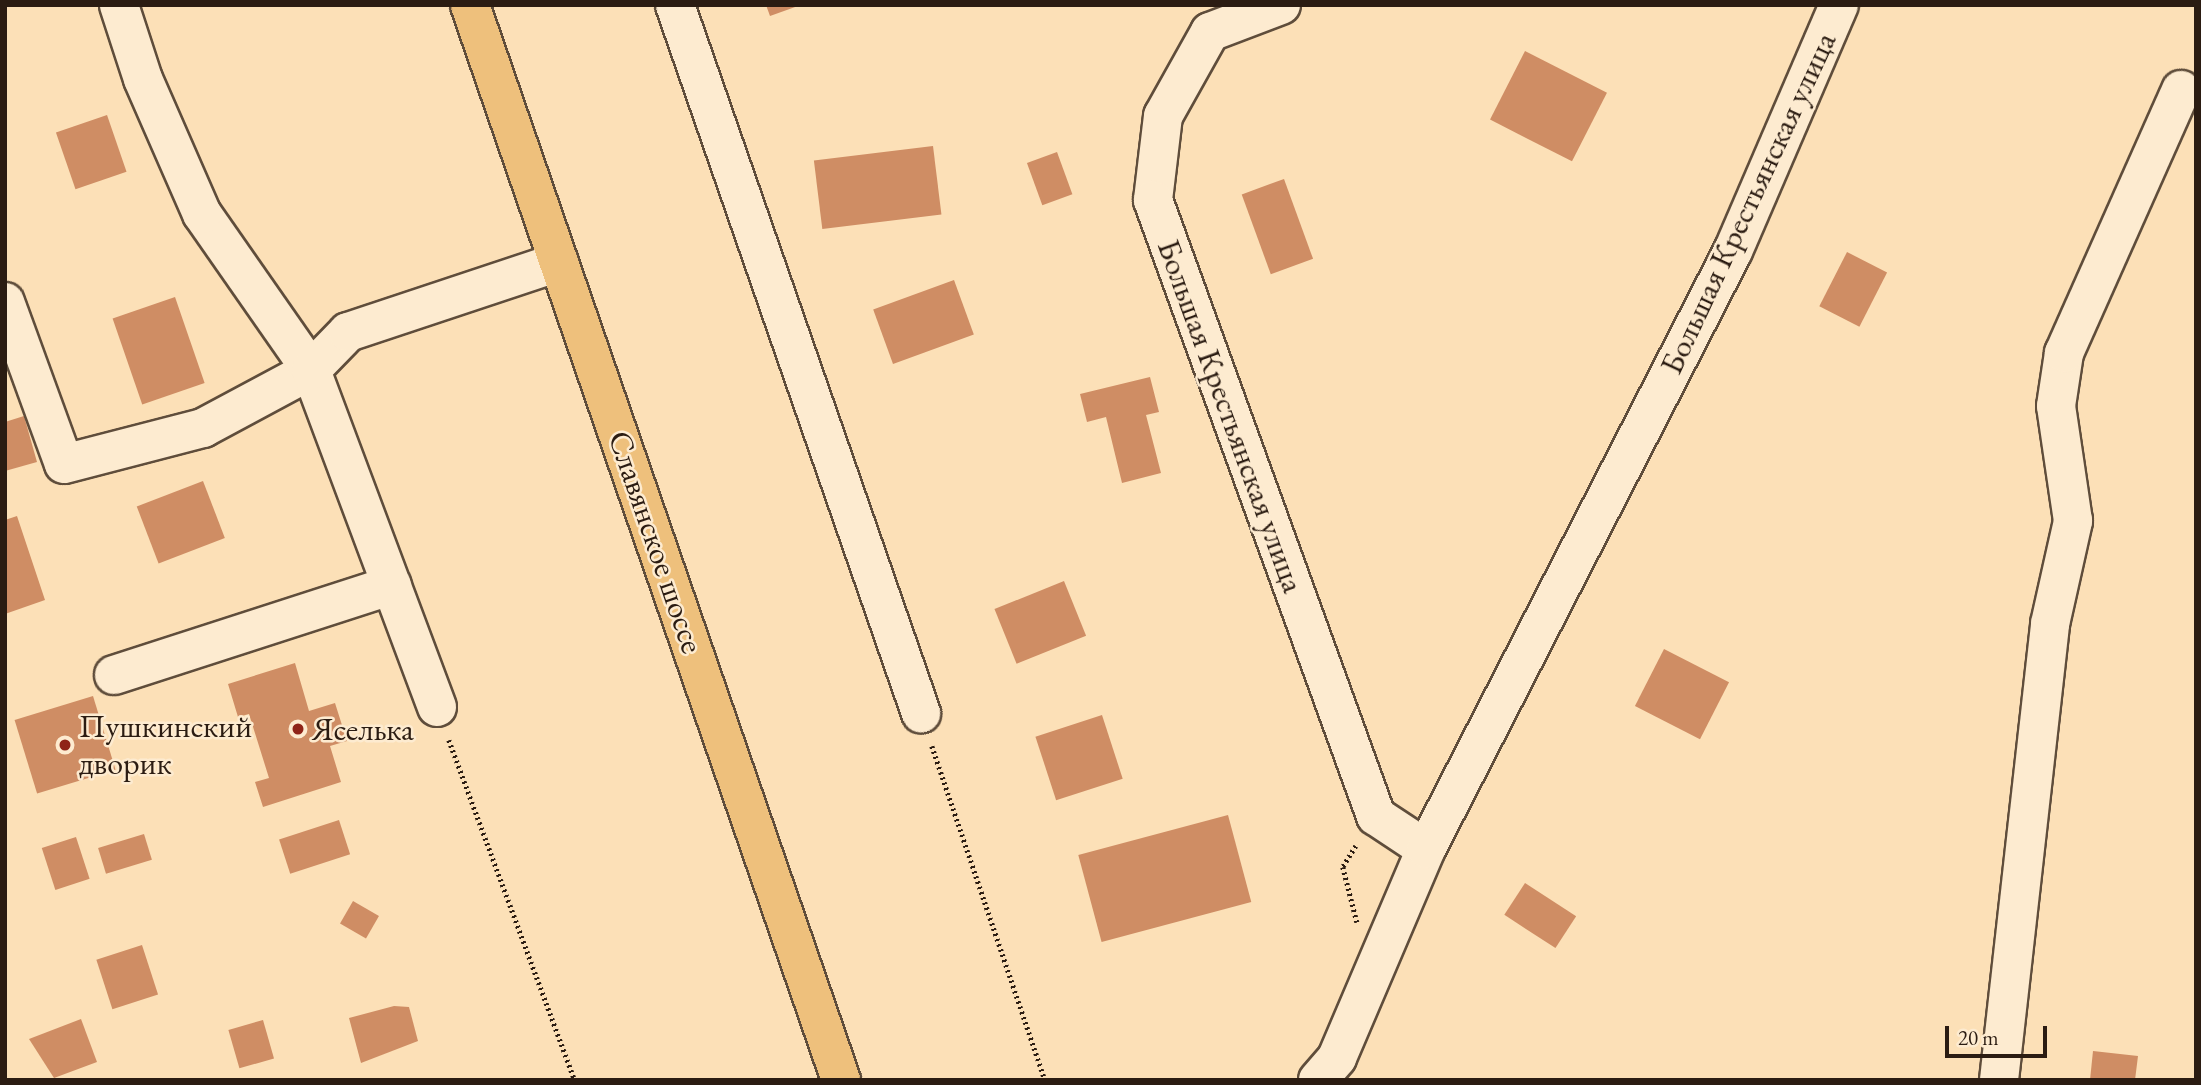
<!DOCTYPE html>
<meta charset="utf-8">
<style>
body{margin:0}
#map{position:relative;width:2201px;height:1085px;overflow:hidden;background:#fce0b7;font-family:"EB Garamond",serif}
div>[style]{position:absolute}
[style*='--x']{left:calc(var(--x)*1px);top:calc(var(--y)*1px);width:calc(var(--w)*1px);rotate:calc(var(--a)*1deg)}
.building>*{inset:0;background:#cf8d64;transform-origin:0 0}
.path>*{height:4.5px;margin-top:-2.25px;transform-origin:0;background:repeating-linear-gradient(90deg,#2b1c12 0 2px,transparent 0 5.5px)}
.roads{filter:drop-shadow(2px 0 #5f4d3b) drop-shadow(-2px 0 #5f4d3b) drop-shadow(0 2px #5f4d3b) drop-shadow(0 -2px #5f4d3b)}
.minor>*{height:38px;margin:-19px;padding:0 19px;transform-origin:19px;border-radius:19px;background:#fdebd0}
.major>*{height:38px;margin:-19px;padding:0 19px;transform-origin:19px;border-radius:19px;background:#eec07c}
.dots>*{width:19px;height:19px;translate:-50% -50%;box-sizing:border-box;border:4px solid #fdebd0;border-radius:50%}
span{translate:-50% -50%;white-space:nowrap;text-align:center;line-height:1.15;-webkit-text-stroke:5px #fdebd0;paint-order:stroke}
.street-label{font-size:32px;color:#2b1c12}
.poi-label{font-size:32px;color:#2b1c12}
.left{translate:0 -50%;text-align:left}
.frame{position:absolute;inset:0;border:7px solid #2b1c12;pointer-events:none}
.scale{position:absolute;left:1945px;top:1026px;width:102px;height:32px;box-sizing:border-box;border:4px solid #2b1c12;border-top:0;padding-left:9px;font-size:21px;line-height:24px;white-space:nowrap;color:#2b1c12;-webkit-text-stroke:5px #fdebd0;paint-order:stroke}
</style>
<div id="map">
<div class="building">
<div style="clip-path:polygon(766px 5px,798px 5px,798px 6px,770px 16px)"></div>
<div style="left:1525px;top:51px;width:92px;height:77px;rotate:27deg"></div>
<div style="left:107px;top:115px;width:60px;height:54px;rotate:71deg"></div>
<div style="left:933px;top:146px;width:69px;height:120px;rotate:83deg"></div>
<div style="left:1057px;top:152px;width:45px;height:32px;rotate:70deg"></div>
<div style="left:1284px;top:179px;width:85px;height:45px;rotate:70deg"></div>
<div style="left:1847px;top:252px;width:45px;height:61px;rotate:27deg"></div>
<div style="left:954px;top:280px;width:58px;height:86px;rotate:70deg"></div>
<div style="left:175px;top:297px;width:91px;height:66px;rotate:71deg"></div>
<div style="clip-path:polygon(1150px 377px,1159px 412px,1146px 415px,1161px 473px,1122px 483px,1106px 417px,1087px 422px,1080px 394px)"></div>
<div style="clip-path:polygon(24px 416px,37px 462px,5px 471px,5px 422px)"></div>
<div style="left:203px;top:481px;width:61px;height:71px;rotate:69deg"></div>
<div style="clip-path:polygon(17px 516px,45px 600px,5px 614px,5px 520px)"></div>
<div style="left:1064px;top:581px;width:59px;height:75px;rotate:68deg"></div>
<div style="left:1664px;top:649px;width:73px;height:64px;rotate:27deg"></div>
<div style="clip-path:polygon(295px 663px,309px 711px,335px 703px,347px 741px,330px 746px,341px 782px,263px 807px,255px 782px,269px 778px,249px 714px,238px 717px,228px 684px)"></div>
<div style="left:93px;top:696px;width:77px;height:82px;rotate:73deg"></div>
<div style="left:1102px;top:715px;width:67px;height:70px;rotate:72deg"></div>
<div style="left:1228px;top:815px;width:90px;height:155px;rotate:75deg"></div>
<div style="left:339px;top:820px;width:36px;height:63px;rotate:72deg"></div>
<div style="left:144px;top:834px;width:27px;height:48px;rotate:73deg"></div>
<div style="left:76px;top:837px;width:44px;height:36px;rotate:72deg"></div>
<div style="left:1525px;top:883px;width:61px;height:38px;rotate:33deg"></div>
<div style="left:353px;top:901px;width:30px;height:26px;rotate:30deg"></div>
<div style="left:142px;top:945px;width:52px;height:48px;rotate:72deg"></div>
<div style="clip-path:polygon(394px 1006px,409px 1007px,418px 1041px,361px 1063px,349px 1018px)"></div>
<div style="clip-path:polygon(81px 1019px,97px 1062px,54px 1078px,29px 1039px)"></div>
<div style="left:263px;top:1020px;width:40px;height:36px;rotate:74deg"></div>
<div style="clip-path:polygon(2093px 1051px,2138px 1056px,2135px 1080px,2090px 1080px)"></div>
</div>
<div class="path">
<div style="--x:449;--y:740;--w:363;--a:69.7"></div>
<div style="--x:932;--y:746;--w:353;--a:71.3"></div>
<div style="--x:1356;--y:846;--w:25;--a:122"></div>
<div style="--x:1343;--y:867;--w:57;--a:75.7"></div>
</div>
<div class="roads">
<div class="minor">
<div style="--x:675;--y:5;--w:750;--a:70.84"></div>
<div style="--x:1281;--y:5;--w:76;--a:159.2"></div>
<div style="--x:1210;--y:32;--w:96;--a:119.2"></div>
<div style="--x:1163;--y:116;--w:85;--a:96.8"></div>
<div style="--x:1153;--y:200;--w:655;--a:70.1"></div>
<div style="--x:1376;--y:816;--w:60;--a:33.4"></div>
<div style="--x:1426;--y:849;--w:227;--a:113.1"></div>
<div style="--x:1337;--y:1058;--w:29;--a:131"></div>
<div style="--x:5;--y:302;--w:172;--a:70"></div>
<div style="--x:64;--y:464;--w:144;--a:-14.5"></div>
<div style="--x:203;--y:428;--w:123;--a:-28.2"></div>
<div style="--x:311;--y:370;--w:190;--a:-124.9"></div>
<div style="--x:202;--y:214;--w:147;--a:-113.6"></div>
<div style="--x:143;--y:79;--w:78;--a:-108"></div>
<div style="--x:114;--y:675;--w:292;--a:-17.9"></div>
<div style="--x:437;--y:707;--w:360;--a:-110.5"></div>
<div style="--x:311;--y:370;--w:53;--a:-45.8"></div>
<div style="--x:348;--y:332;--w:222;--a:-18.4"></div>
<div style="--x:1426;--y:849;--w:672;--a:-62.83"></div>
<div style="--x:1733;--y:251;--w:268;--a:-66.7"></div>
<div style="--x:1999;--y:1080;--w:459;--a:-83.6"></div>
<div style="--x:2050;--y:624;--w:106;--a:-77.4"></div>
<div style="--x:2073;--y:521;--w:116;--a:-98.4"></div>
<div style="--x:2056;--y:406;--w:54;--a:-81.4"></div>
<div style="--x:2064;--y:353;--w:288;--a:-66"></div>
</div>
<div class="major">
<div style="--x:470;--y:5;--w:1137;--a:70.96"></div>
</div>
</div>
<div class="dots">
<div style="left:298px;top:729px;background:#8f2418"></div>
<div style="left:65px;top:745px;background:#8f2418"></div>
</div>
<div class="street-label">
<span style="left:1748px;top:203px;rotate:-65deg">Большая Крестьянская улица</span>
<span style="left:1231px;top:416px;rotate:70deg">Большая Крестьянская улица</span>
<span style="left:656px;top:542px;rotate:71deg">Славянское шоссе</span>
</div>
<div class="poi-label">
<span class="left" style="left:79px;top:745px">Пушкинский<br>дворик</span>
<span class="left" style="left:312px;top:729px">Яселька</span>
</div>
<div class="frame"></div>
<div class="scale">20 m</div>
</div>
